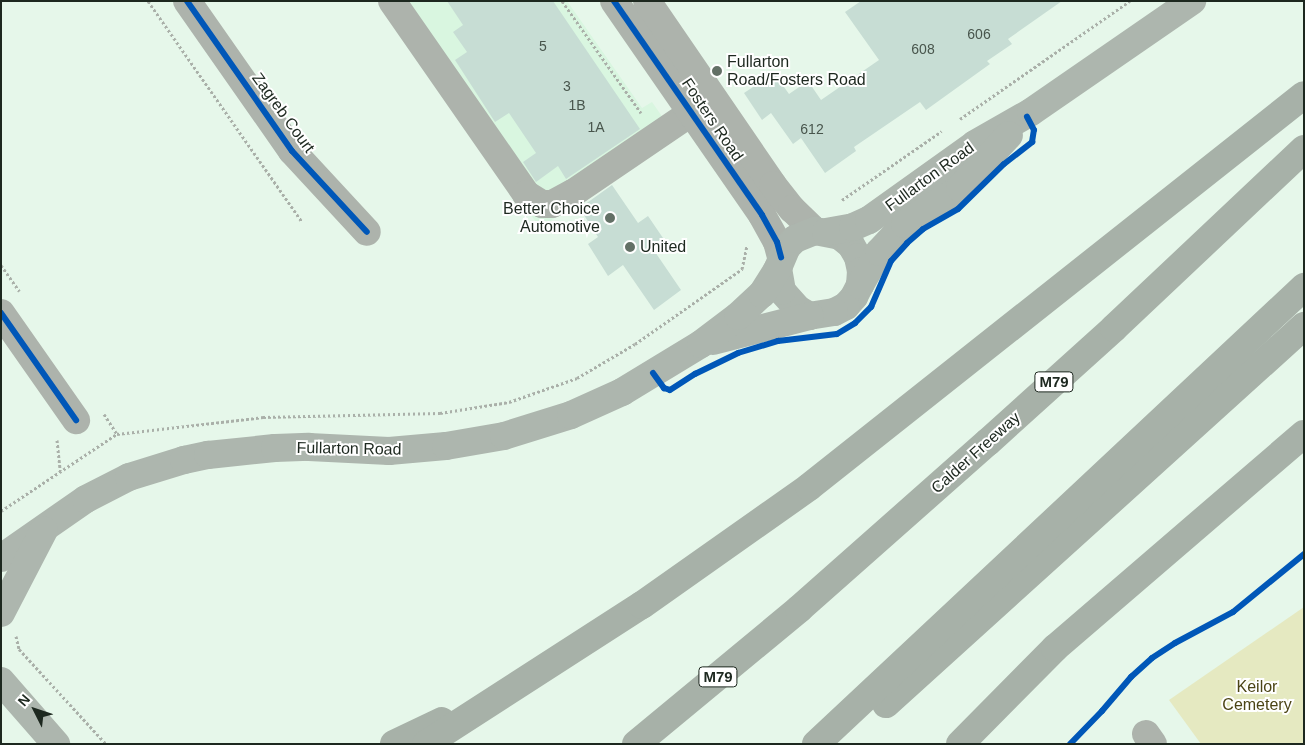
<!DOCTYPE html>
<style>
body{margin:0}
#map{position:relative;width:1305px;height:745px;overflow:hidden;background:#e6f7ea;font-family:Helvetica,sans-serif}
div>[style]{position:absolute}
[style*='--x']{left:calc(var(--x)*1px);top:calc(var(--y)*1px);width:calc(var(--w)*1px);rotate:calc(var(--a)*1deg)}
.built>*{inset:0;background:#d9f6e0}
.green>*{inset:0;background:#e5e9c1}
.building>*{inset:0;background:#c7ddd4}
.path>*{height:3px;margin-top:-1.5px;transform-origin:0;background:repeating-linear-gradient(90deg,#aab0a9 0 2.5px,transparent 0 5px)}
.minor>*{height:28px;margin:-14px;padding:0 14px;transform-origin:14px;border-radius:14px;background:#adb3ac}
.major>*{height:28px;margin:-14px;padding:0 14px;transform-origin:14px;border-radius:14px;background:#adb6ae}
.highway>*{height:28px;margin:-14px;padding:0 14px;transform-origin:14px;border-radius:14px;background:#a7b1a8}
.cycleway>*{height:6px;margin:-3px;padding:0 3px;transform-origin:3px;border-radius:3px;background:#0057b8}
.dots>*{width:14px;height:14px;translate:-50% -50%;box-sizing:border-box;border:2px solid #fff;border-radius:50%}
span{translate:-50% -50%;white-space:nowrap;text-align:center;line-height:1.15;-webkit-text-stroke:4px #fff;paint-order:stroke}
.number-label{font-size:14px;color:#48554c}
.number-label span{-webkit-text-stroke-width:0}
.shield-label span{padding:1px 4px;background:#fff;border:1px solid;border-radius:4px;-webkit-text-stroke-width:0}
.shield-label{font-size:15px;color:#1d281f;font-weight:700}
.poi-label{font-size:16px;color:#1d281f}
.left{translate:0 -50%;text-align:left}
.right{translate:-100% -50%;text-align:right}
.street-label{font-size:16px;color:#1d281f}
.park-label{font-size:16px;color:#4b4415}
.frame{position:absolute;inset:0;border:2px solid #1d281f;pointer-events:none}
.north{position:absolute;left:10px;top:685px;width:50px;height:50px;-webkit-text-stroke:4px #fff;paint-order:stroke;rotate:311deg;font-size:14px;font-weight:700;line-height:20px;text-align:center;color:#1d281f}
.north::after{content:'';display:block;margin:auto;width:18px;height:22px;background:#1d281f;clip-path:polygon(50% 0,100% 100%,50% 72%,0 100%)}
</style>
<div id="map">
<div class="built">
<div style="clip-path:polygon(385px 1px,567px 1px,642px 108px,652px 102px,675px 135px,540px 228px)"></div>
</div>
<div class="green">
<div style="clip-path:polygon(1304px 607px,1304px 744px,1201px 744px,1169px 700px)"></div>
</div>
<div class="building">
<div style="clip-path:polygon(447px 1px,553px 1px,640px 129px,566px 179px,558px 166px,536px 182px,523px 162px,536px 153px,509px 113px,495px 122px,455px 60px,467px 52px,453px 32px,463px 25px)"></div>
<div style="clip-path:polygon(861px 1px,1062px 1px,1008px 39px,1012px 44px,987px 61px,990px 64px,926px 110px,920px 102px,854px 147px,856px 151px,825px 173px,801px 138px,793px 144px,771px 113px,762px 120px,744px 93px,774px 73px,789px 94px,808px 81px,821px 100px,879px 60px,845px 12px)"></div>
<div style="clip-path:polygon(612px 185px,638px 223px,648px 216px,663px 238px,651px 246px,681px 290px,654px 310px,623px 265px,608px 276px,588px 244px,598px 237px,582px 212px,586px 209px,584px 205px)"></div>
</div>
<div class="path">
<div style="--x:148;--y:1;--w:269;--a:55.1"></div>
<div style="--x:562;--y:1;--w:137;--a:54.8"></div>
<div style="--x:960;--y:119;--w:207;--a:-34.8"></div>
<div style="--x:842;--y:200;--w:121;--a:-34.6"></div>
<div style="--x:1;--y:265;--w:32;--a:55"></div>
<div style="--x:104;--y:414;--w:24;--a:57"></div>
<div style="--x:57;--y:440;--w:31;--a:84"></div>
<div style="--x:1;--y:511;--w:139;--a:-33.6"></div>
<div style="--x:117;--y:434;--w:147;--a:-6.6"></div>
<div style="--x:263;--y:417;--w:177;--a:-1.3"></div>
<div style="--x:440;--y:413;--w:70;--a:-9.1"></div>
<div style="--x:509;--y:402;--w:72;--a:-19.4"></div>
<div style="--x:577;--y:378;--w:67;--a:-30.4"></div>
<div style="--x:635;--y:344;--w:131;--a:-35"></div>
<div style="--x:742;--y:269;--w:24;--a:-78"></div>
<div style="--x:16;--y:636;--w:13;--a:77"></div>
<div style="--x:19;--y:649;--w:129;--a:47.5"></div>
</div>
<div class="minor">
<div style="--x:187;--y:1;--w:183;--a:55"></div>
<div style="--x:292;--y:151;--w:110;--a:47.2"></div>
<div style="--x:392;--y:1;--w:235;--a:55.2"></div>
<div style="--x:526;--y:194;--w:19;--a:32"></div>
<div style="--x:542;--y:204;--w:10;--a:0"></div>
<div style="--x:552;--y:204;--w:24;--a:-28"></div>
<div style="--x:573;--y:193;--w:169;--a:-34.2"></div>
<div style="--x:614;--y:1;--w:260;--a:55.3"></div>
<div style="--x:762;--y:215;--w:31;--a:61"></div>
<div style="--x:777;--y:242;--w:16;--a:75"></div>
<div style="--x:647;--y:1;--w:223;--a:55.6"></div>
<div style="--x:773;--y:185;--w:31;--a:52"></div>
<div style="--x:792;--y:209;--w:32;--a:44"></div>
<div style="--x:1;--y:313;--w:131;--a:55"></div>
<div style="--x:1146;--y:734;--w:12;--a:55"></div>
</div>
<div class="major">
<div style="--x:815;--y:231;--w:25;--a:11"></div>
<div style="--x:840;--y:236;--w:14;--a:39"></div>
<div style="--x:851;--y:245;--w:14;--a:60"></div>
<div style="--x:858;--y:257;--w:14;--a:78"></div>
<div style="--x:861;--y:271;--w:14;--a:94"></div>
<div style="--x:860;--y:285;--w:13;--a:117"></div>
<div style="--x:854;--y:297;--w:12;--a:132"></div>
<div style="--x:846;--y:306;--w:13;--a:153"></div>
<div style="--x:834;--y:312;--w:24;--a:171"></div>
<div style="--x:810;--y:316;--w:14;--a:-150"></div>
<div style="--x:798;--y:309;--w:24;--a:-132"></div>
<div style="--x:782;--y:291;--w:23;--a:-100"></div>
<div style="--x:778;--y:268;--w:23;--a:-67"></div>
<div style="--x:787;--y:247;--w:11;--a:-45"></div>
<div style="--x:795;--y:239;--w:22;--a:-22"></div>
<div style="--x:826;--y:232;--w:27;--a:-10"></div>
<div style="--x:853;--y:227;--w:17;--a:-24"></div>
<div style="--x:869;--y:220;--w:130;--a:-35.6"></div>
<div style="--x:975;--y:144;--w:64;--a:-29.7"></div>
<div style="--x:1031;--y:112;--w:196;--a:-34.6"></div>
<div style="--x:860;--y:285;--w:38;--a:-60"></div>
<div style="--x:879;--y:252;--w:38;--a:-47"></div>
<div style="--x:905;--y:224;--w:66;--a:-33.2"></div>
<div style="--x:960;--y:188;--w:72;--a:-47.2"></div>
<div style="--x:713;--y:341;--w:100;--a:-14.5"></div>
<div style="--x:1;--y:558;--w:103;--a:-34.8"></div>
<div style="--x:86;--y:499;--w:48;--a:-27.1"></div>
<div style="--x:129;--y:477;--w:58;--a:-17.2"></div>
<div style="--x:184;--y:460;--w:25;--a:-12"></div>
<div style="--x:208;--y:455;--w:67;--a:-6"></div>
<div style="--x:275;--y:448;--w:34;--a:-2"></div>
<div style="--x:309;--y:447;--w:80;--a:2.9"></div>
<div style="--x:389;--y:451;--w:57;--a:-5"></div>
<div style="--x:446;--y:446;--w:59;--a:-9.8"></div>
<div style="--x:504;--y:436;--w:70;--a:-17.4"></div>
<div style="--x:571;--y:415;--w:56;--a:-24.3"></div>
<div style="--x:622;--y:392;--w:92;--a:-31.3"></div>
<div style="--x:701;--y:344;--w:46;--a:-37.1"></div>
<div style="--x:738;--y:316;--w:33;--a:-43"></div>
<div style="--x:762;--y:294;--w:31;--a:-58"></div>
<div style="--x:1;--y:613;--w:93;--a:-62.6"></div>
<div style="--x:1;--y:681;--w:84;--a:48.9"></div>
</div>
<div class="highway">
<div style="--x:886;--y:704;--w:564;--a:-42.12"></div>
<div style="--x:394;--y:744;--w:53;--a:-25.6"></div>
<div style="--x:426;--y:744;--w:257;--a:-32.8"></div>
<div style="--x:642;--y:605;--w:204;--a:-35.2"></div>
<div style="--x:809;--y:487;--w:631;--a:-38.38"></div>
<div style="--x:636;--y:744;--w:212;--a:-39.6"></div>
<div style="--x:799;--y:609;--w:252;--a:-41.5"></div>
<div style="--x:988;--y:442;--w:170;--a:-42.1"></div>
<div style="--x:1114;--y:328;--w:261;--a:-43.3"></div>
<div style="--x:816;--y:744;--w:669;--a:-43.12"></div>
<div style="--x:960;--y:744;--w:135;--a:-45.3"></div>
<div style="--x:1055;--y:648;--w:328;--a:-40.7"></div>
</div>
<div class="cycleway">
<div style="--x:187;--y:1;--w:183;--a:55"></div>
<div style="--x:292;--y:151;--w:110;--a:47.2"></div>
<div style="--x:614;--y:1;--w:260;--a:55.3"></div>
<div style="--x:762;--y:215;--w:31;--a:61"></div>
<div style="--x:777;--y:242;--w:16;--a:75"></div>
<div style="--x:1;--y:313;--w:131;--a:55"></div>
<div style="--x:653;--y:373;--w:19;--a:54"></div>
<div style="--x:664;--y:388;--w:6;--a:18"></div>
<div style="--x:670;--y:390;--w:30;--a:-33"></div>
<div style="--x:695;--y:374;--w:48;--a:-26"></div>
<div style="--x:738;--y:353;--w:42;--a:-16.7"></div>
<div style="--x:778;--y:341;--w:59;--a:-6.8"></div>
<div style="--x:837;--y:334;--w:21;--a:-31"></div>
<div style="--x:855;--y:323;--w:23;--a:-45"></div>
<div style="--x:871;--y:307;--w:50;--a:-66.5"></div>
<div style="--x:891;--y:261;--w:24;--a:-48"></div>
<div style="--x:907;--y:243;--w:21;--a:-41"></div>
<div style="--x:923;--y:229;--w:40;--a:-29.7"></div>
<div style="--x:958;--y:209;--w:64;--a:-44.4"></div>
<div style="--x:1004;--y:164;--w:36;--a:-38"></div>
<div style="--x:1032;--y:142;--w:12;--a:-81"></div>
<div style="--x:1034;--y:130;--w:15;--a:-118"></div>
<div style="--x:1070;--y:744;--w:46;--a:-45.9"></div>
<div style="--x:1102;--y:711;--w:45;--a:-49.5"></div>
<div style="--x:1131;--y:677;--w:28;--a:-42"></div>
<div style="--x:1152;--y:658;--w:27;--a:-33"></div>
<div style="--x:1175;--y:643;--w:66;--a:-28.1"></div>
<div style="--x:1233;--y:612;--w:92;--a:-39.2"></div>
</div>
<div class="dots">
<div style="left:717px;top:71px;background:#637066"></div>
<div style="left:610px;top:218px;background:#637066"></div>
<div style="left:630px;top:247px;background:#637066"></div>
</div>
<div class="number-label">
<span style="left:979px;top:34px">606</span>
<span style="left:543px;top:46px">5</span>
<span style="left:923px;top:49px">608</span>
<span style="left:567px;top:86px">3</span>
<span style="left:577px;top:105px">1B</span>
<span style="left:596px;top:127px">1A</span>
<span style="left:812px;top:129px">612</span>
</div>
<div class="shield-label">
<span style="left:1054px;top:382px">M79</span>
<span style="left:718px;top:677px">M79</span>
</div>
<div class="poi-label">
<span class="left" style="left:727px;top:71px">Fullarton<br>Road/Fosters Road</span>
<span class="right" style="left:600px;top:218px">Better Choice<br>Automotive</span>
<span class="left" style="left:640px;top:247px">United</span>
</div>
<div class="street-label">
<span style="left:283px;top:113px;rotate:54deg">Zagreb Court</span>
<span style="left:712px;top:120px;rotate:56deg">Fosters Road</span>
<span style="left:930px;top:177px;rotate:-36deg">Fullarton Road</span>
<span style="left:349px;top:449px;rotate:1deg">Fullarton Road</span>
<span style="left:976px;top:453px;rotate:-42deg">Calder Freeway</span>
</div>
<div class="park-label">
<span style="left:1257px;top:696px">Keilor<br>Cemetery</span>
</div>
<div class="frame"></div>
<div class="north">N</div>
</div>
